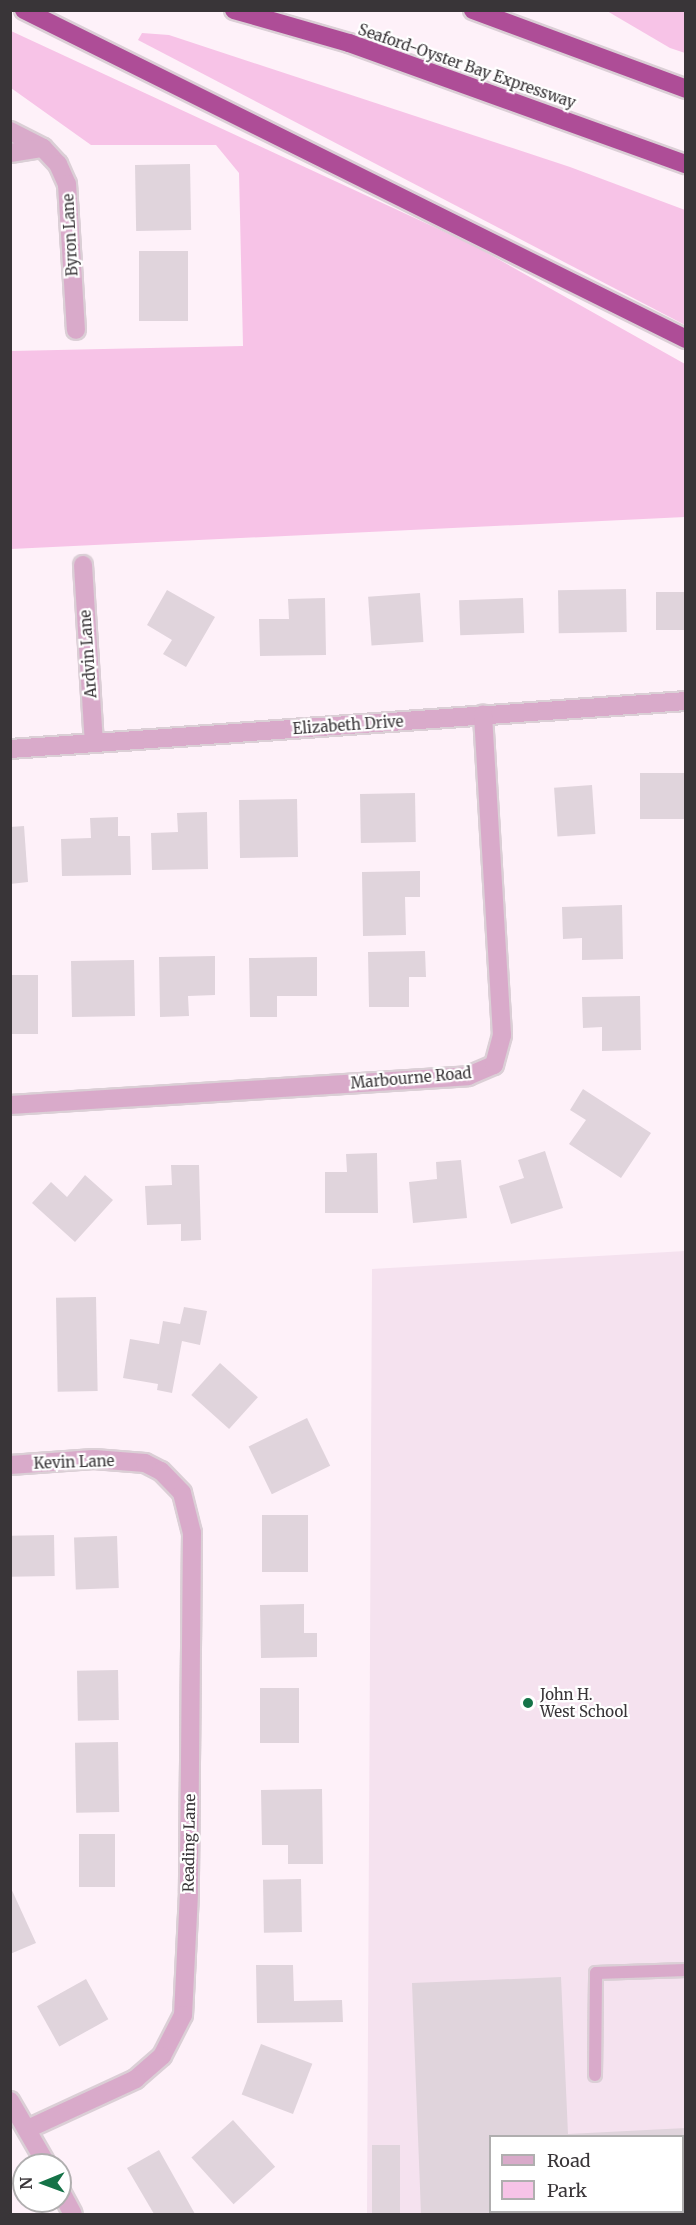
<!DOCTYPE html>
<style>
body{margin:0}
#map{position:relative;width:696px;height:2225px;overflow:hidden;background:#fef1f9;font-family:Merriweather,serif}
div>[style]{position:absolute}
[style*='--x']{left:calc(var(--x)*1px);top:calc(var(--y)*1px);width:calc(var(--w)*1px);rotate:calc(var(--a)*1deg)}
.built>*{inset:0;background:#f5e2ef}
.green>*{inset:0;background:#f7c3e7}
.building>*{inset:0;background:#e0d4dc;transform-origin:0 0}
.roads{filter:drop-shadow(2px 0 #dbcfd6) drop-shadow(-2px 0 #dbcfd6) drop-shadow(0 2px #dbcfd6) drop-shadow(0 -2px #dbcfd6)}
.lane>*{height:12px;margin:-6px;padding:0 6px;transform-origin:6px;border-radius:6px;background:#d9aaca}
.street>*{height:18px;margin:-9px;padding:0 9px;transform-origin:9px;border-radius:9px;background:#d9aaca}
.highway>*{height:18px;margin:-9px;padding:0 9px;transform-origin:9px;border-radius:9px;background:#ae4d97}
.dots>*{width:16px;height:16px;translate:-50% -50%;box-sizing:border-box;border:3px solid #fff;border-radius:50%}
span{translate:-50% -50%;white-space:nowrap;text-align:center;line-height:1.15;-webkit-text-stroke:4.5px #fff;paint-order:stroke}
.street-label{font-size:15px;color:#393538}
.poi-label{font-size:15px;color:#393538}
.left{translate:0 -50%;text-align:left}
.frame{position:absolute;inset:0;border:12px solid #393538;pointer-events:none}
.legend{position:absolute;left:489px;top:2135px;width:195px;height:78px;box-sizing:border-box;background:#fff;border:2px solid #b0aeaf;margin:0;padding:8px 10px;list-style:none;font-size:18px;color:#393538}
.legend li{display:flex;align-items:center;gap:12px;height:30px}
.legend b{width:30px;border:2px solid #b0aeaf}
.north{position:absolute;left:12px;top:2153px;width:60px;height:60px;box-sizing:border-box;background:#fff;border:2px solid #b0aeaf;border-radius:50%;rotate:269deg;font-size:16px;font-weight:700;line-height:24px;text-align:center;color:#393538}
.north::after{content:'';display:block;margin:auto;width:21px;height:27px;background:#157348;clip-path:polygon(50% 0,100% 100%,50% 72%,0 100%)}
</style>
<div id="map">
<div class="built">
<div style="clip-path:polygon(evenodd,685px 1251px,685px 2214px,367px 2214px,372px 1269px,685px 1251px,490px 2136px,682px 2136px,682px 2212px,490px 2212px,490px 2136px)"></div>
</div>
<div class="green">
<div style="clip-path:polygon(607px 11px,685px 11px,685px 53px,670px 48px)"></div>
<div style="clip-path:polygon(11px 31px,473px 245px,685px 364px,685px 517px,11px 549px,11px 351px,243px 346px,239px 173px,216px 145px,91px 145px,11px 88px)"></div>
<div style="clip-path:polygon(142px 33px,169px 35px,570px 167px,685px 210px,685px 325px,138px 40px)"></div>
</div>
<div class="building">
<div style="left:190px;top:164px;width:66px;height:55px;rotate:89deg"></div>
<div style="left:139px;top:251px;width:49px;height:70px"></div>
<div style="left:626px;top:589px;width:43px;height:68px;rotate:89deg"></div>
<div style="clip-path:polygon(167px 590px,215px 617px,186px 667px,163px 654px,172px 640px,147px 625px)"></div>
<div style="left:656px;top:592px;width:30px;height:38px"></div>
<div style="left:420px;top:593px;width:49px;height:52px;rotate:86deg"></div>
<div style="clip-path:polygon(325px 598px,326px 655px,260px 656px,259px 619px,289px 619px,288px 599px)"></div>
<div style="left:523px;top:598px;width:35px;height:64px;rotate:88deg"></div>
<div style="left:640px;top:773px;width:46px;height:46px"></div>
<div style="left:592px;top:785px;width:49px;height:38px;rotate:86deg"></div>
<div style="left:415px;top:793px;width:49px;height:55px;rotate:89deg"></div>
<div style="left:297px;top:799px;width:58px;height:58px;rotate:89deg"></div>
<div style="clip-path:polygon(207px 812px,208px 869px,152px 870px,151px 833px,178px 832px,177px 813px)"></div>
<div style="clip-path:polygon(118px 817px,118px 836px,130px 836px,131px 875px,62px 876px,61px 839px,91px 838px,90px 818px)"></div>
<div style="clip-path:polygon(24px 826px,28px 882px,10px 884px,10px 827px)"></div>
<div style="clip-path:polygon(420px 871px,420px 897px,405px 897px,406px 935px,363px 936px,362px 872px)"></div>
<div style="clip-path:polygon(622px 905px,623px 959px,582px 960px,582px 938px,563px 939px,562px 907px)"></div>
<div style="clip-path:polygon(425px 951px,426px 977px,409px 977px,409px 1007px,369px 1007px,368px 952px)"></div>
<div style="clip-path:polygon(215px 956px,215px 995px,188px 996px,189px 1016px,160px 1017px,159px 957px)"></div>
<div style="clip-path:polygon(317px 957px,317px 996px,277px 996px,277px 1017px,250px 1017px,249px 958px)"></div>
<div style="left:134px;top:960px;width:56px;height:63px;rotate:89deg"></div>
<div style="left:10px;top:975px;width:28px;height:59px"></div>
<div style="clip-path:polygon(640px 996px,641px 1050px,602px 1051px,602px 1027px,583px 1028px,582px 997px)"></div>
<div style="clip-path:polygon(583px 1089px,651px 1133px,621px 1178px,569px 1144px,586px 1120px,570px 1110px)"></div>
<div style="clip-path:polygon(545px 1151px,563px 1208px,511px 1224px,499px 1186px,524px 1178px,518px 1160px)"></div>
<div style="clip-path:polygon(377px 1153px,378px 1213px,325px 1213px,325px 1172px,347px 1172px,346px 1154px)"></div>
<div style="clip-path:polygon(461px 1160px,467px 1218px,413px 1223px,409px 1182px,437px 1179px,436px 1162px)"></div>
<div style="clip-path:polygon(171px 1165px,199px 1165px,201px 1240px,181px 1241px,181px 1224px,147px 1225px,145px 1186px,172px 1185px)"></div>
<div style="clip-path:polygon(85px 1175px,113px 1200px,75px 1242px,32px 1203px,51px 1182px,67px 1197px)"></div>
<div style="left:96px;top:1297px;width:94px;height:40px;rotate:89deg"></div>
<div style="clip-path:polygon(184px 1307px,207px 1311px,200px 1345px,182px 1341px,172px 1393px,157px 1390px,158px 1384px,123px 1378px,130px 1339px,159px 1344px,163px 1321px,180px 1324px)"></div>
<div style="left:220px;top:1363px;width:51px;height:43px;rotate:42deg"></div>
<div style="left:307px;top:1418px;width:53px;height:65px;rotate:64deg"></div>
<div style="left:262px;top:1515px;width:46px;height:57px"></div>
<div style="left:54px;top:1535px;width:41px;height:44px;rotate:89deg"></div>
<div style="left:117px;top:1536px;width:52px;height:43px;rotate:88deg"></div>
<div style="clip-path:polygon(304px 1604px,304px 1633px,317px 1633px,317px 1657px,261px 1658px,260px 1605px)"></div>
<div style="left:118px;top:1670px;width:50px;height:41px;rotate:89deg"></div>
<div style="left:299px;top:1688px;width:55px;height:39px;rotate:90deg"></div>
<div style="left:118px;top:1742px;width:70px;height:43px;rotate:89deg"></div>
<div style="clip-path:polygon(322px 1789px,323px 1864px,288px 1864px,288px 1845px,262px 1845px,261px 1790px)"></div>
<div style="left:115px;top:1834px;width:53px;height:36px;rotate:90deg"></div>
<div style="left:301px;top:1879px;width:53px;height:38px;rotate:89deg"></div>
<div style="clip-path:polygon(10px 1886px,36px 1943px,10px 1954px)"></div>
<div style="clip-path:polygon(256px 1965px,293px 1965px,294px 2001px,342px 2000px,343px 2022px,257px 2023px)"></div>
<div style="clip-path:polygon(evenodd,561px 1977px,568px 2134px,686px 2128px,686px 2214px,421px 2214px,412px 1983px,561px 1977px,490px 2136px,682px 2136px,682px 2212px,490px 2212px,490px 2136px)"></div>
<div style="left:86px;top:1979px;width:46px;height:56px;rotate:61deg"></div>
<div style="left:261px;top:2044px;width:55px;height:54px;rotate:21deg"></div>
<div style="left:233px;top:2120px;width:63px;height:56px;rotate:48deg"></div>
<div style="left:372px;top:2145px;width:28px;height:69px"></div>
<div style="clip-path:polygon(159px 2150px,195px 2214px,154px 2214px,127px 2168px)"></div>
</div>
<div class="roads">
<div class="lane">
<div style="--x:595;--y:2075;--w:102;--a:-89.4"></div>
<div style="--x:596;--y:1973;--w:90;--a:-1.9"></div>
</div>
<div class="street">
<div style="--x:10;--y:131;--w:37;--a:27"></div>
<div style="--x:43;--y:148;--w:22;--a:47"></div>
<div style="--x:58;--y:164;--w:22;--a:66"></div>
<div style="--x:67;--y:184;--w:146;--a:86.5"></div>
<div style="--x:10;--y:153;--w:33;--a:-9"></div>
<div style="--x:83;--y:565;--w:178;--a:86.5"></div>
<div style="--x:10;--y:749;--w:678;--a:-4.06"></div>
<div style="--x:10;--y:1105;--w:459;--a:-3.6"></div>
<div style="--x:468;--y:1076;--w:28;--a:-23"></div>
<div style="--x:494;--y:1065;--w:31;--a:-75"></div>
<div style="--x:502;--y:1035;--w:321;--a:-93.4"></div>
<div style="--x:10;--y:1465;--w:84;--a:-4.1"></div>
<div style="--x:94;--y:1459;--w:51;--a:4.5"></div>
<div style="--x:145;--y:1463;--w:18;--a:27"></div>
<div style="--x:161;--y:1471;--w:30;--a:46"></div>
<div style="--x:182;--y:1493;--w:41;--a:76"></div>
<div style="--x:192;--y:1533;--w:360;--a:90.5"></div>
<div style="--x:189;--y:1893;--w:122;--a:92.8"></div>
<div style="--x:183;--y:2015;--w:46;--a:117.1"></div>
<div style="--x:162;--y:2056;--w:35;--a:139"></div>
<div style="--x:136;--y:2079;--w:119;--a:155.2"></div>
<div style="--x:10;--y:2101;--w:74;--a:60"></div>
<div style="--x:60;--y:2190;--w:27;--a:62"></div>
</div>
<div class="highway">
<div style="--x:24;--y:10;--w:739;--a:26.43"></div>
<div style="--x:234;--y:10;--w:120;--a:16"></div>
<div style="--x:349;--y:43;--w:358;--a:19.8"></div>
<div style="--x:473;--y:10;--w:227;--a:20.3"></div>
</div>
</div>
<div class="dots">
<div style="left:528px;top:1703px;background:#157348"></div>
</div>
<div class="street-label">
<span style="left:467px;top:66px;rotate:19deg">Seaford-Oyster Bay Expressway</span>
<span style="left:70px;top:235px;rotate:-93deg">Byron Lane</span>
<span style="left:88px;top:654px;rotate:-94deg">Ardvin Lane</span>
<span style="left:348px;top:725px;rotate:-4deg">Elizabeth Drive</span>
<span style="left:411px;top:1078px;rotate:-5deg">Marbourne Road</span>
<span style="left:74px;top:1462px;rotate:-2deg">Kevin Lane</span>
<span style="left:189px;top:1843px;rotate:-89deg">Reading Lane</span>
</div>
<div class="poi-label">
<span class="left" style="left:540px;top:1703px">John H.<br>West School</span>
</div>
<div class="frame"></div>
<ul class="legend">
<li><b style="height:8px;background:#d9aaca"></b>Road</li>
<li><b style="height:16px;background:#f7c3e7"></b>Park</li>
</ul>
<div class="north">N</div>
</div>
